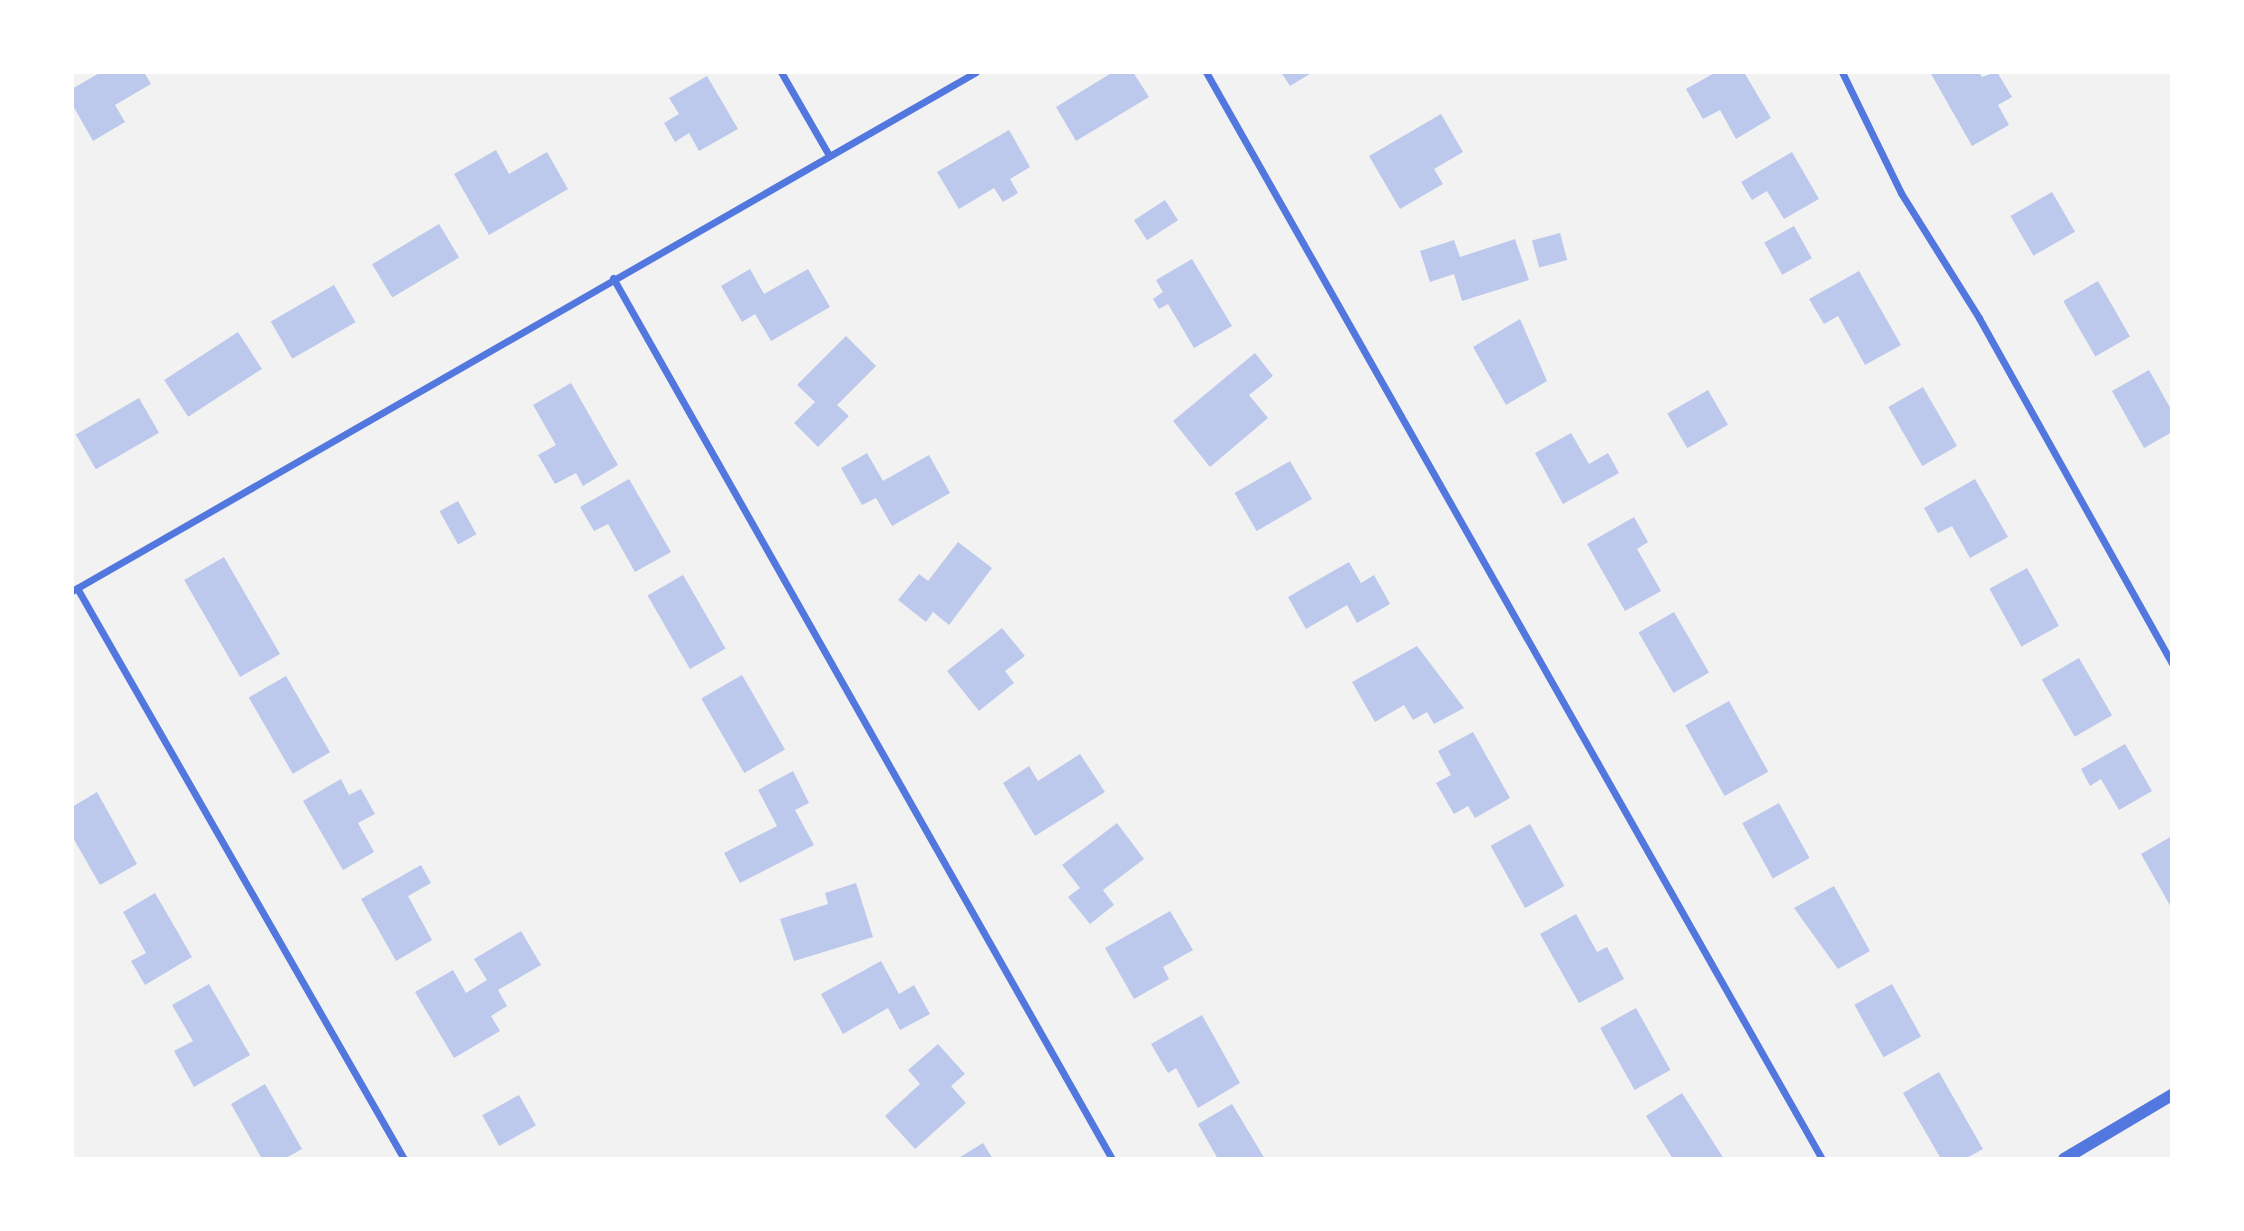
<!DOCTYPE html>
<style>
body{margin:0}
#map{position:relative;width:2244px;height:1231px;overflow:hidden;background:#f2f2f2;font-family:Barlow,sans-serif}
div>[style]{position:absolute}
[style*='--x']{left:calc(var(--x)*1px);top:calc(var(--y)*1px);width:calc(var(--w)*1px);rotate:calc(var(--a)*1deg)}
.building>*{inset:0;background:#bdc9ec;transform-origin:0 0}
.minor>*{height:7px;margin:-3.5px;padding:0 3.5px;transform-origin:3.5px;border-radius:3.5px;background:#5277de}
.tertiary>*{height:12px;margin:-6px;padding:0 6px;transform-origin:6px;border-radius:6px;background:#5277de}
span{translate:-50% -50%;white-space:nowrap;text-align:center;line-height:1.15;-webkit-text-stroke:6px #fff;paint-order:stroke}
.frame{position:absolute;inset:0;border:74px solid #fff;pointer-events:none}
</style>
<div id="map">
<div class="building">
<div style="clip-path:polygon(101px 72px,144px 72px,151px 84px,115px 105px,125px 122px,93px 141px,72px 104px,72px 89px)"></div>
<div style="clip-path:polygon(1113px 72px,1133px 72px,1149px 97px,1076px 141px,1056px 107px)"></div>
<div style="clip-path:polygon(1281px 72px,1313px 72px,1290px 86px)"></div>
<div style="clip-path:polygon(1716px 72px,1744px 72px,1771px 118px,1736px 139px,1720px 110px,1703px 119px,1686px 89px)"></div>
<div style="clip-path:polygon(1930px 72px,1979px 72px,1982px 77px,1997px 72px,2012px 97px,1998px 105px,2009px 125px,1972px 146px)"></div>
<div style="clip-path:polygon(707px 76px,738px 129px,699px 151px,689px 133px,675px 142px,664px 123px,679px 114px,669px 98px)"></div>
<div style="clip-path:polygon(1441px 114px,1463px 152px,1434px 169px,1443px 184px,1400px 209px,1369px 156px)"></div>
<div style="clip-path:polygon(1009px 130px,1030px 167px,1010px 179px,1018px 193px,1003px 202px,994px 188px,959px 209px,937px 172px)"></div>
<div style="clip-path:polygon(496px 150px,509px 174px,547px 152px,568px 189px,489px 235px,454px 174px)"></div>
<div style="clip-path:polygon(1792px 152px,1819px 199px,1784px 219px,1767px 191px,1752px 200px,1741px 182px)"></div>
<div style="left:2052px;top:192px;width:46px;height:48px;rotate:60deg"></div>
<div style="left:1165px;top:200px;width:24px;height:37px;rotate:57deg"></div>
<div style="left:439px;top:224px;width:39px;height:78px;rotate:59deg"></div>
<div style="left:1794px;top:226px;width:37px;height:34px;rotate:61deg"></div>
<div style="left:1560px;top:233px;width:28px;height:29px;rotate:75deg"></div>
<div style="clip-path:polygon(1515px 239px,1529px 280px,1462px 301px,1454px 274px,1430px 282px,1420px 251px,1454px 240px,1460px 257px)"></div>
<div style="clip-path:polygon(1192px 259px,1232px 326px,1194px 348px,1168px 304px,1159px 309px,1153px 299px,1163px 292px,1156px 280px)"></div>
<div style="clip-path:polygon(750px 269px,764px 294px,808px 269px,830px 307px,771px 341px,755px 314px,742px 322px,721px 286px)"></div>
<div style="clip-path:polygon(1859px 271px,1901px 345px,1865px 365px,1838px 316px,1824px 324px,1809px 299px)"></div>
<div style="left:2098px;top:281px;width:64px;height:40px;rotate:60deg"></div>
<div style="left:334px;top:285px;width:43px;height:73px;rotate:60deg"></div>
<div style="clip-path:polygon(1520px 319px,1547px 381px,1506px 405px,1473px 347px)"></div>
<div style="left:238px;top:332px;width:44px;height:88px;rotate:57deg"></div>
<div style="clip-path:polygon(846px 336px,876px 366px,837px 405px,849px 416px,818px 447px,794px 423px,815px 402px,797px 385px)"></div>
<div style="clip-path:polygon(1255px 353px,1273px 376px,1249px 395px,1268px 418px,1210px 467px,1173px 421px)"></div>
<div style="clip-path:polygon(2149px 370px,2172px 411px,2172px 432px,2144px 448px,2112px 391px)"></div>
<div style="clip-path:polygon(571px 383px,618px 465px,583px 486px,576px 473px,555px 484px,538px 455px,556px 445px,533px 405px)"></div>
<div style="left:1923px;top:387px;width:68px;height:40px;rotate:60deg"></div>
<div style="left:1708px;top:390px;width:40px;height:47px;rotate:60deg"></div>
<div style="left:139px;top:398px;width:40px;height:73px;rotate:60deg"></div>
<div style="clip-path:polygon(1571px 433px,1589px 464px,1608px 453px,1619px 473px,1563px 504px,1535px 453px)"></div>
<div style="clip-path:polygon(867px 453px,883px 481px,929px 455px,950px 493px,892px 526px,876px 498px,862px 505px,841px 468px)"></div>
<div style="left:1290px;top:461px;width:44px;height:64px;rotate:60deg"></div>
<div style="clip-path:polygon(629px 479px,671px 552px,635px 572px,608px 524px,594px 531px,580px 507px)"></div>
<div style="clip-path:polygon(1975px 479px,2008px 537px,1970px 558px,1952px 526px,1938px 533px,1924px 508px)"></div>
<div style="left:458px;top:501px;width:38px;height:21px;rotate:61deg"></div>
<div style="clip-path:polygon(1634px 517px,1648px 542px,1637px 549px,1661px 591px,1625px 611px,1587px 544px)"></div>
<div style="clip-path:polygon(958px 542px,992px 568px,949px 625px,933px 612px,926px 622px,898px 600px,919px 574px,928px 581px)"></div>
<div style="left:224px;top:557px;width:112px;height:46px;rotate:60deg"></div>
<div style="clip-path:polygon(1349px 562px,1361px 583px,1374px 575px,1390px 604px,1357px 623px,1347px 605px,1306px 629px,1288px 597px)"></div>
<div style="left:2027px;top:568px;width:66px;height:43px;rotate:61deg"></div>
<div style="left:683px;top:575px;width:85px;height:41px;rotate:60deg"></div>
<div style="left:1674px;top:612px;width:70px;height:41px;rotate:60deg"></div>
<div style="clip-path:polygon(1002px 628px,1025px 656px,1005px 671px,1014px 683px,979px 711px,947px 671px)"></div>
<div style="clip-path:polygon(1417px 646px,1464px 708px,1434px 724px,1427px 712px,1413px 720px,1404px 705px,1375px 722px,1352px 682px)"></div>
<div style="left:2079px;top:658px;width:66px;height:43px;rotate:60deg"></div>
<div style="left:742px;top:675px;width:86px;height:47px;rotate:60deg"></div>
<div style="left:286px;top:676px;width:88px;height:43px;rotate:60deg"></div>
<div style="left:1729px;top:701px;width:81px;height:50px;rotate:61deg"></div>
<div style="clip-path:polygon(1473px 732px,1510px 798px,1475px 818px,1468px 806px,1454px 814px,1436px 783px,1451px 775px,1438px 751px)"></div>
<div style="clip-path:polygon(2125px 744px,2152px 791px,2119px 810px,2101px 779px,2090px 786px,2081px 769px)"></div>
<div style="clip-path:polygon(1080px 754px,1105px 792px,1035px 836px,1003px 783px,1029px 766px,1038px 781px)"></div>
<div style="clip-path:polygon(793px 771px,809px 803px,795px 810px,814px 845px,740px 883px,724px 853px,777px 826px,758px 790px)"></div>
<div style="clip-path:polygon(341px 779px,349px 795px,361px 789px,375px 814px,358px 823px,374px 852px,343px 870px,303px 801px)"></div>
<div style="clip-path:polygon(97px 792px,137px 864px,100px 885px,72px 836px,72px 807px)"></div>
<div style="left:1779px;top:803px;width:63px;height:42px;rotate:61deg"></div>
<div style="clip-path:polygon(1117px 823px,1144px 859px,1103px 890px,1114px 905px,1090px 924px,1068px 897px,1080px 888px,1062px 865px)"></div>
<div style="left:1530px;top:824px;width:71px;height:45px;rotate:61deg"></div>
<div style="clip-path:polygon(2172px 836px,2172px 909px,2141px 854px)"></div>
<div style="clip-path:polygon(421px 865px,431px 883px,408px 896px,432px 940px,396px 961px,361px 899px)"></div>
<div style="clip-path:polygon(856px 883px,873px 937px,794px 961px,780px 919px,828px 904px,825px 893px)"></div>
<div style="clip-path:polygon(1834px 886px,1870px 951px,1838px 969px,1794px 908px)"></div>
<div style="clip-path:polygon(155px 893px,192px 957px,145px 985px,131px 961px,146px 953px,123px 912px)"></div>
<div style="clip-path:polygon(1170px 911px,1193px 950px,1163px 967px,1169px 979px,1134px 999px,1105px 948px)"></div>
<div style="clip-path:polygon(1576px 914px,1597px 952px,1607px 947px,1624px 979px,1579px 1003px,1540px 934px)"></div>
<div style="clip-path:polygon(521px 931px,541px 965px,498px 990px,507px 1006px,491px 1016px,500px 1031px,454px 1058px,415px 992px,453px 970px,466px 993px,487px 980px,474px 959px)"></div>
<div style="clip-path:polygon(881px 961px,899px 994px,914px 985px,930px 1014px,900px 1030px,888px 1008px,843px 1034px,821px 994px)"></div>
<div style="clip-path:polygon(209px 984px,250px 1055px,194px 1087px,174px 1051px,193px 1041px,172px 1005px)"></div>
<div style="left:1892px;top:984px;width:60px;height:43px;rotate:61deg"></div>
<div style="left:1636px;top:1008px;width:71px;height:41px;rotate:61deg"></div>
<div style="clip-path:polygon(1202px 1015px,1240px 1083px,1198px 1108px,1176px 1068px,1168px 1073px,1151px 1044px)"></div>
<div style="clip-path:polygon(938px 1044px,965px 1074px,951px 1086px,966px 1103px,915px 1149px,885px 1116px,920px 1084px,908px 1070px)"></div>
<div style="clip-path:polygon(1939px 1072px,1983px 1149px,1965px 1159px,1941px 1159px,1903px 1093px)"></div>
<div style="clip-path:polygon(265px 1084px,302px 1149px,284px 1159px,262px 1159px,231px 1104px)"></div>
<div style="clip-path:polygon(1682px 1093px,1724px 1159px,1673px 1159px,1646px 1116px)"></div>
<div style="left:519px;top:1095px;width:35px;height:42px;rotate:61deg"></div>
<div style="clip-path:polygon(1232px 1104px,1265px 1159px,1218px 1159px,1198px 1124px)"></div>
<div style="clip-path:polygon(983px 1143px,993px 1159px,957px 1159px)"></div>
</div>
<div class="minor">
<div style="--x:781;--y:72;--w:96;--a:60"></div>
<div style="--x:1206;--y:72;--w:1249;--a:60.46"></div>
<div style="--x:1842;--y:72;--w:135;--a:64"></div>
<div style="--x:1901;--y:193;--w:147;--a:58"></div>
<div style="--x:1979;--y:318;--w:395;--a:60.8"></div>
<div style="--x:613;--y:278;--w:1013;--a:60.47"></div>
<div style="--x:77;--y:588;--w:658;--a:60.2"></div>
<div style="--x:72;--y:591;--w:1042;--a:-29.86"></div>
</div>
<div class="tertiary">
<div style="--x:2064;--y:1159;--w:126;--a:-30.7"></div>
</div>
<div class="frame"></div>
</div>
